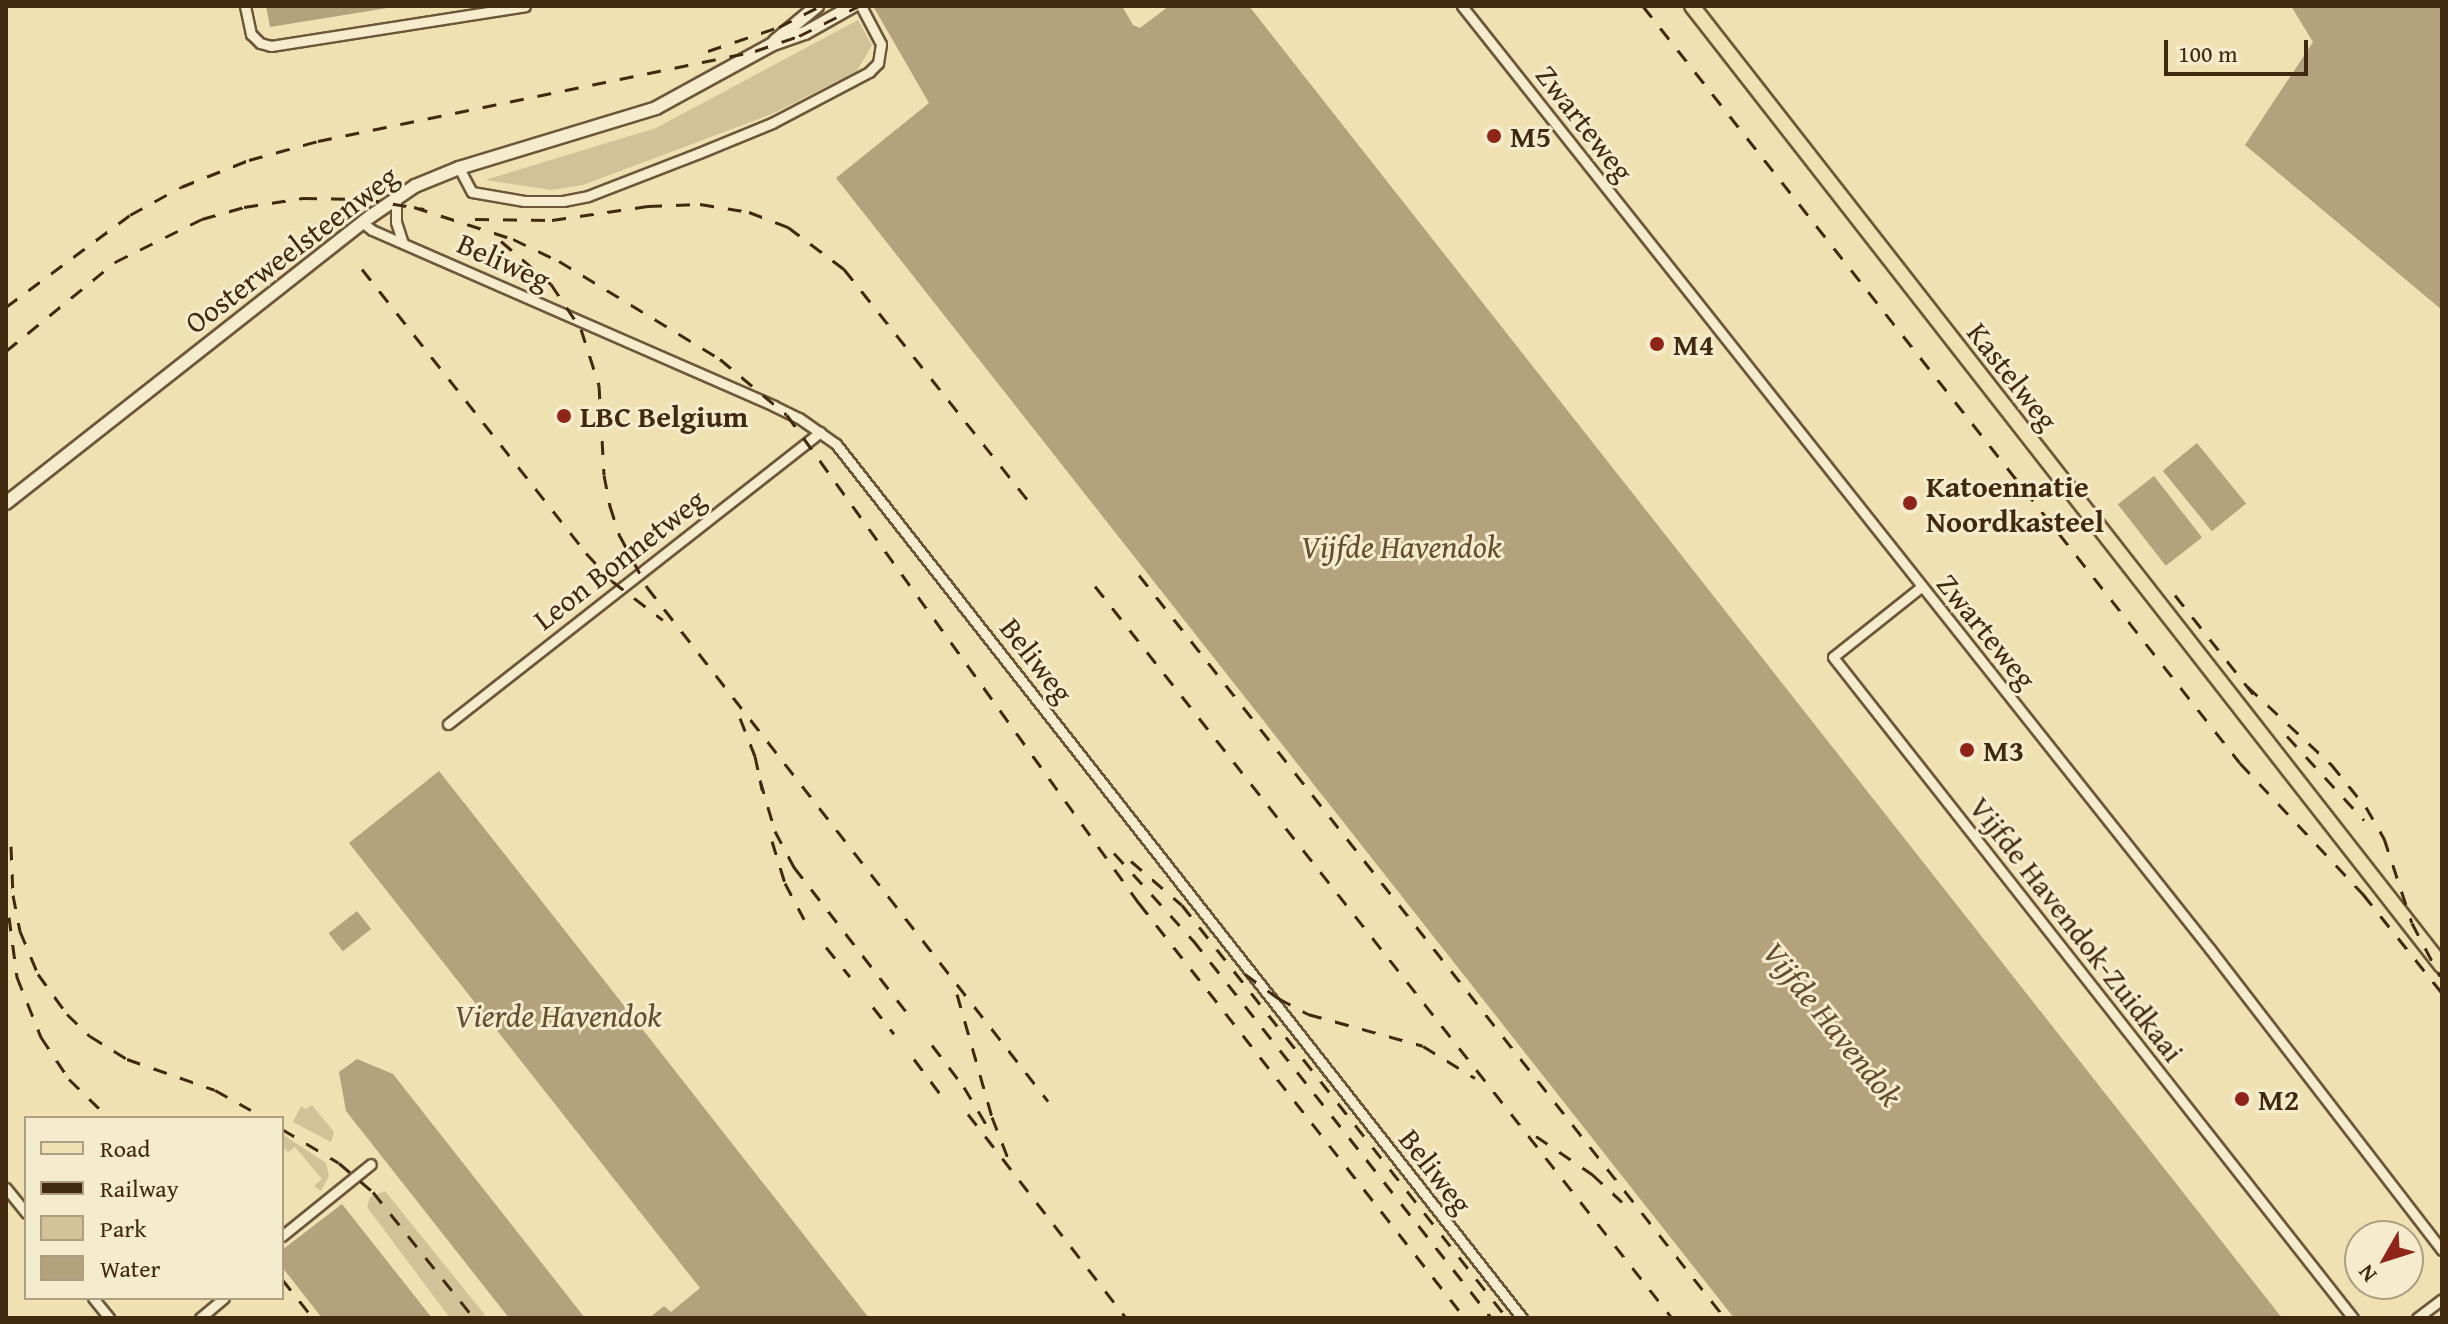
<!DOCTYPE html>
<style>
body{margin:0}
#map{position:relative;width:2448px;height:1324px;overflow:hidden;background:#f0e1b3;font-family:"Gentium Book Plus",serif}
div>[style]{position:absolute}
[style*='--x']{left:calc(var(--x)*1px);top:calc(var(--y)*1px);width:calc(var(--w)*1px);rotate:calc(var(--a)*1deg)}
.green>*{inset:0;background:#d2c297}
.water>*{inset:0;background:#b4a27c;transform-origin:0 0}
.roads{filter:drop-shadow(2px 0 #6d5739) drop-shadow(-2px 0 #6d5739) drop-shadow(0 2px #6d5739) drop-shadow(0 -2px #6d5739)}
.minor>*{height:9px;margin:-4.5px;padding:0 4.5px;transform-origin:4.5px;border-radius:4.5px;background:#f5ecce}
.secondary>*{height:12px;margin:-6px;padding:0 6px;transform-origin:6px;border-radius:6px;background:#f5ecce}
.primary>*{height:14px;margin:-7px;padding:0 7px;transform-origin:7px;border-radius:7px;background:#f0e1b3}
.rail>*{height:3px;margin-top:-1.5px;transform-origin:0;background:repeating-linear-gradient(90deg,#412910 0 14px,transparent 0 28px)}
.dots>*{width:22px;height:22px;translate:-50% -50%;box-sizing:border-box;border:4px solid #f5ecce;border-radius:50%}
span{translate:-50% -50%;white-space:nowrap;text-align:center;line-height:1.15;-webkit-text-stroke:6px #f5ecce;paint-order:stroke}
.street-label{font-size:30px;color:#412910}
.poi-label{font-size:30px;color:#412910;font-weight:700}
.left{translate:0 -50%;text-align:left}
.water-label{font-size:32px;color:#644d30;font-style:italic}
.frame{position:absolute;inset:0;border:8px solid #412910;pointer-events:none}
.legend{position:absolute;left:24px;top:1116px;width:260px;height:184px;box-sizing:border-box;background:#f5ecce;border:2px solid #ad9e82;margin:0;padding:10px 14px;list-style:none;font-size:24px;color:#412910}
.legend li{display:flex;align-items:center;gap:16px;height:40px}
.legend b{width:40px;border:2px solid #ad9e82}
.north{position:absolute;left:2344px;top:1220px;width:80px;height:80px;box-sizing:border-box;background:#f5ecce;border:2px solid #ad9e82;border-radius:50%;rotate:231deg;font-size:22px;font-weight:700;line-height:32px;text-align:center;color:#412910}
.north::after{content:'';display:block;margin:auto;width:28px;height:36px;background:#8f2418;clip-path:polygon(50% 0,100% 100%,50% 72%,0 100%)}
.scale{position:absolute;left:2164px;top:40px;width:144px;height:36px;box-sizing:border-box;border:4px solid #412910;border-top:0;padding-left:10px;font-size:24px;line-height:28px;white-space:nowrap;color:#412910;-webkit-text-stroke:6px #f5ecce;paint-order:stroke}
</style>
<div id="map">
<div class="green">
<div style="clip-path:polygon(858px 20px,872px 45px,857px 71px,772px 114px,583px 185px,551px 190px,485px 180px,656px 128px)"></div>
<div style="clip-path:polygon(312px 1105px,334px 1132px,331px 1142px,293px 1122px,301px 1106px,306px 1109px)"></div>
<div style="clip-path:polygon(282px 1134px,326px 1163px,329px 1176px,321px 1191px,314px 1186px,322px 1179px,295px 1147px,288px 1152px,282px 1146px)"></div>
<div style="clip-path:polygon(385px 1191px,485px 1315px,482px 1318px,450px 1318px,367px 1207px,370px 1197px)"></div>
</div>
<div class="water">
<div style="clip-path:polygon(266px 6px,400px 6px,270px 27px)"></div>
<div style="clip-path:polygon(873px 6px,1122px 6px,1133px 25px,1140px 28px,1169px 6px,1249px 6px,2282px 1318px,1734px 1318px,836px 178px,929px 103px)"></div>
<div style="clip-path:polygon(2291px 6px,2442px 6px,2442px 310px,2245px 145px,2313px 42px)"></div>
<div style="left:2197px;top:443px;width:78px;height:44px;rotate:51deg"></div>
<div style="left:2154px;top:476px;width:78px;height:46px;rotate:52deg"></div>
<div style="clip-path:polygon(439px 771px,618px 998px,869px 1318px,649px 1318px,664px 1306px,671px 1312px,700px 1288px,349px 843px)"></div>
<div style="left:357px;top:911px;width:23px;height:36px;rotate:52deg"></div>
<div style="clip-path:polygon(357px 1059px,393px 1074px,585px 1318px,509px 1318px,346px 1111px,339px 1072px)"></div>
<div style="clip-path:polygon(342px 1204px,432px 1318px,322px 1318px,282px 1267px,282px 1250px)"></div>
</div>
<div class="roads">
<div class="minor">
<div style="--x:245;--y:6;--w:29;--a:78"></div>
<div style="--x:251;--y:34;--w:13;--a:45"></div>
<div style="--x:260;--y:43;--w:11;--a:15"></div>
<div style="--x:271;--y:46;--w:257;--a:-8.9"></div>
<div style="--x:1462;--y:6;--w:1204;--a:51.58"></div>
<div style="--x:2210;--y:949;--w:380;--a:52.4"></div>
<div style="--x:459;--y:168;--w:27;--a:62"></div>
<div style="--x:472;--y:192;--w:53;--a:9.8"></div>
<div style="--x:524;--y:201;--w:39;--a:0"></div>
<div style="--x:563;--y:201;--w:25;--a:-11"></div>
<div style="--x:588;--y:196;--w:119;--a:-21.2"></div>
<div style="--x:699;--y:153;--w:79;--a:-22.3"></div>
<div style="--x:772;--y:123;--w:110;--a:-27.7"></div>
<div style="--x:869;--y:72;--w:13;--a:-45"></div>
<div style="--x:878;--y:63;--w:19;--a:-81"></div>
<div style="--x:881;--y:44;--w:43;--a:-117.8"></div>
<div style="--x:396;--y:198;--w:24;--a:90"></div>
<div style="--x:396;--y:222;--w:22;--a:72"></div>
<div style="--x:363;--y:223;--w:11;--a:38"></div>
<div style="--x:372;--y:230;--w:439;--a:23.6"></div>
<div style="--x:774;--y:406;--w:28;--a:26"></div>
<div style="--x:799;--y:418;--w:45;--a:35.1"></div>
<div style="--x:836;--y:444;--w:1111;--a:51.87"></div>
<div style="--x:1921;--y:587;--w:112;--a:141.5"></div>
<div style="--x:1833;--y:657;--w:841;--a:51.81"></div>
<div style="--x:448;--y:724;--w:473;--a:-38.1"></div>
<div style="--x:6;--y:1188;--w:32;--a:51"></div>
<div style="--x:282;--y:1236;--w:114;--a:-39"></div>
<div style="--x:93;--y:1298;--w:26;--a:51"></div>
<div style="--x:200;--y:1318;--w:31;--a:-40"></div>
<div style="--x:2417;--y:1318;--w:31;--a:-37"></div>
</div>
<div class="secondary">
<div style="--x:775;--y:41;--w:55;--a:-39.8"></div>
<div style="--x:6;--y:503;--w:464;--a:-38.2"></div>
<div style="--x:371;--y:216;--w:53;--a:-34.3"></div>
<div style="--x:415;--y:186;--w:48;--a:-22.2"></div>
<div style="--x:459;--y:168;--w:206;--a:-16.9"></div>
<div style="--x:656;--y:108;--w:133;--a:-28.7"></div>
<div style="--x:773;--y:44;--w:34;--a:-19"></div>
<div style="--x:805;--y:33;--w:55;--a:-29.4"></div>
</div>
<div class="primary">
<div style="--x:1692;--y:6;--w:1218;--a:52"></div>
</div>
</div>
<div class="rail">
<div style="--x:1643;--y:6;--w:964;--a:51.74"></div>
<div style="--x:2240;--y:763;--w:180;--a:46.8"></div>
<div style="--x:2363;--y:894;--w:127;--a:51.4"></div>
<div style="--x:708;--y:51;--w:75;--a:-18.7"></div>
<div style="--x:779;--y:27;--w:46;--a:-27.1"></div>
<div style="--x:414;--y:207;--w:104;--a:17.9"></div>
<div style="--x:513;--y:239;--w:51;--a:25.6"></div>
<div style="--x:559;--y:261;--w:188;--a:31.3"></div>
<div style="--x:720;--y:359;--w:87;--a:39.9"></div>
<div style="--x:787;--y:415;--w:602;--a:54.2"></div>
<div style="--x:1139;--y:903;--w:528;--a:51.85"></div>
<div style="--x:475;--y:219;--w:77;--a:0.7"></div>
<div style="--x:552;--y:220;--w:97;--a:-8.3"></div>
<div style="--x:648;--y:206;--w:52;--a:-2.2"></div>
<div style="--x:700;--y:204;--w:50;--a:9.3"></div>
<div style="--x:749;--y:212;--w:42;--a:21"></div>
<div style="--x:788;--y:227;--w:70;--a:36.9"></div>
<div style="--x:844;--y:269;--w:304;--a:51.5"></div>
<div style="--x:501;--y:241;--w:66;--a:40.7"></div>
<div style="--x:551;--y:284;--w:54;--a:56.3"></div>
<div style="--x:581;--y:329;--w:59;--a:72.2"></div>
<div style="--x:599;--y:385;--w:90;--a:86.8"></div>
<div style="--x:604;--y:475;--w:32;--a:79"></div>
<div style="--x:610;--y:506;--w:32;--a:72"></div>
<div style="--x:620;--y:536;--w:58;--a:62.1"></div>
<div style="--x:647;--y:587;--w:652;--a:52.04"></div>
<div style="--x:362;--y:269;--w:362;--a:51.7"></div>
<div style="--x:586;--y:553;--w:38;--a:47"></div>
<div style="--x:612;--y:581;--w:64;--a:37.4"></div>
<div style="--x:6;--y:307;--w:154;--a:-36.6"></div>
<div style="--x:130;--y:215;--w:58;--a:-28.8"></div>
<div style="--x:181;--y:187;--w:73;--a:-21.7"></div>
<div style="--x:249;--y:160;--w:72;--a:-15.4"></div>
<div style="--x:318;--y:141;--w:446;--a:-11.6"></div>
<div style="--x:755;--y:51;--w:46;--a:-18.8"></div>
<div style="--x:799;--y:36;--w:67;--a:-26.6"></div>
<div style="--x:6;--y:351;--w:141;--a:-39.2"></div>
<div style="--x:115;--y:262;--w:97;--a:-26.3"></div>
<div style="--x:202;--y:219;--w:44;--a:-15.9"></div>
<div style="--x:244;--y:207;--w:60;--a:-8.7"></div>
<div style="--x:303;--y:198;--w:62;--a:0.9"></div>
<div style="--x:365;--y:199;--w:60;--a:9.6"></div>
<div style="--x:1139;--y:575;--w:946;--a:51.74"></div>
<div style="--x:1095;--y:586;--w:932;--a:51.75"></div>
<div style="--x:2175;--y:595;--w:127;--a:51.7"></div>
<div style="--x:2247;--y:686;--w:115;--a:42.9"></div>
<div style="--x:2331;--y:764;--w:55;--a:50.9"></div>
<div style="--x:2366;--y:807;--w:36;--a:60"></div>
<div style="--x:2384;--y:838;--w:89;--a:71.8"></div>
<div style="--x:2412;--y:923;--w:60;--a:62.2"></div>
<div style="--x:740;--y:718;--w:41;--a:68.5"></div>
<div style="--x:755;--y:756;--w:35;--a:78"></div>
<div style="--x:2287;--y:736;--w:114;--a:47.5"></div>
<div style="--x:760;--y:780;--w:53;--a:73.6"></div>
<div style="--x:775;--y:831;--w:41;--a:62.2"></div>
<div style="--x:794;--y:867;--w:192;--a:52.2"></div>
<div style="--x:772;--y:841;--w:44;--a:72.8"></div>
<div style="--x:785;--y:883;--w:41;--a:62.2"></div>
<div style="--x:11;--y:846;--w:49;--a:87.7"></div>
<div style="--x:13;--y:895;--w:37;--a:79"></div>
<div style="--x:20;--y:931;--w:47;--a:67.3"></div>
<div style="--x:38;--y:974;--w:49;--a:54.1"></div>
<div style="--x:67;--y:1014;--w:32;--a:44"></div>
<div style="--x:90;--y:1036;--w:44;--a:31.9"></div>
<div style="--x:127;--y:1059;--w:93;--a:19.4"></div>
<div style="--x:215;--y:1090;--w:41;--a:29.1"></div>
<div style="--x:1114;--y:853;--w:118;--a:47.8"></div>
<div style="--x:1193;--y:940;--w:481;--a:51.7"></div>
<div style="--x:1131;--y:861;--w:67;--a:40.8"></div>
<div style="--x:1182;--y:905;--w:526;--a:51.8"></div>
<div style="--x:9;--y:917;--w:61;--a:82.4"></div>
<div style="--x:17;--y:977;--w:65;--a:68.2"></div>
<div style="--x:41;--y:1037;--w:50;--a:56.3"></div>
<div style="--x:69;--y:1079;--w:56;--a:44.3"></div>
<div style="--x:826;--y:947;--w:38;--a:51"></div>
<div style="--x:1245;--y:974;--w:41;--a:36"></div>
<div style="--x:1278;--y:998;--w:34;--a:28"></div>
<div style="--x:1308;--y:1014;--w:119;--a:15.5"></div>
<div style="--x:1423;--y:1046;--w:61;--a:31.6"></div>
<div style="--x:957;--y:994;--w:128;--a:74.1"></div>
<div style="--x:992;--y:1117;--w:44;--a:68.7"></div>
<div style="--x:873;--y:1007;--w:34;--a:52"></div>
<div style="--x:932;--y:1045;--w:53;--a:52.7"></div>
<div style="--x:964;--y:1087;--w:43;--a:59.3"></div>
<div style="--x:914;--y:1059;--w:45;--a:53.1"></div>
<div style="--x:968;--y:1114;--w:258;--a:52.2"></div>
<div style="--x:282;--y:1129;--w:66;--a:30.8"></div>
<div style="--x:339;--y:1163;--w:45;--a:40.5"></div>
<div style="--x:373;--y:1192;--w:161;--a:51.3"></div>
<div style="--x:1536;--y:1136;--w:68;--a:34.2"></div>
<div style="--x:1592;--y:1174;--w:41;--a:43"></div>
<div style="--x:282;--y:1279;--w:50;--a:51.5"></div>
</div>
<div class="dots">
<div style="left:1494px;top:136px;background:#8f2418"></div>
<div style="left:1657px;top:344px;background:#8f2418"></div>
<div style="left:564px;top:416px;background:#8f2418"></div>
<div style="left:1910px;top:503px;background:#8f2418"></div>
<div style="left:1967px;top:750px;background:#8f2418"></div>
<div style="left:2242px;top:1099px;background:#8f2418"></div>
</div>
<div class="street-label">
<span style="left:1585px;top:123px;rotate:52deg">Zwarteweg</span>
<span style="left:291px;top:249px;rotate:-37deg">Oosterweelsteenweg</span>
<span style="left:504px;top:261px;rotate:24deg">Beliweg</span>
<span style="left:2013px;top:376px;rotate:52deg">Kastelweg</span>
<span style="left:619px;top:559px;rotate:-38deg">Leon Bonnetweg</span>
<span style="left:1987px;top:631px;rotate:51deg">Zwarteweg</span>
<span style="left:1037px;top:660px;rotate:52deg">Beliweg</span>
<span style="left:2077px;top:929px;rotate:52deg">Vijfde Havendok-Zuidkaai</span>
<span style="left:1436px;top:1171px;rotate:52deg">Beliweg</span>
</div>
<div class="poi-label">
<span class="left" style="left:1510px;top:136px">M5</span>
<span class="left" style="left:1673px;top:344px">M4</span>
<span class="left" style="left:580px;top:416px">LBC Belgium</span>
<span class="left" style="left:1926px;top:503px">Katoennatie<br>Noordkasteel</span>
<span class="left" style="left:1983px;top:750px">M3</span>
<span class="left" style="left:2258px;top:1099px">M2</span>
</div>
<div class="water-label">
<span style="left:1401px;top:547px">Vijfde Havendok</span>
<span style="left:558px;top:1016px">Vierde Havendok</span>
<span style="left:1832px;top:1024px;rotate:51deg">Vijfde Havendok</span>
</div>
<div class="frame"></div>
<ul class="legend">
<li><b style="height:10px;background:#f0e1b3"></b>Road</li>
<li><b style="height:10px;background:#412910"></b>Railway</li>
<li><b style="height:22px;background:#d2c297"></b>Park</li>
<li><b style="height:22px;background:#b4a27c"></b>Water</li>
</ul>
<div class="north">N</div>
<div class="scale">100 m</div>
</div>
